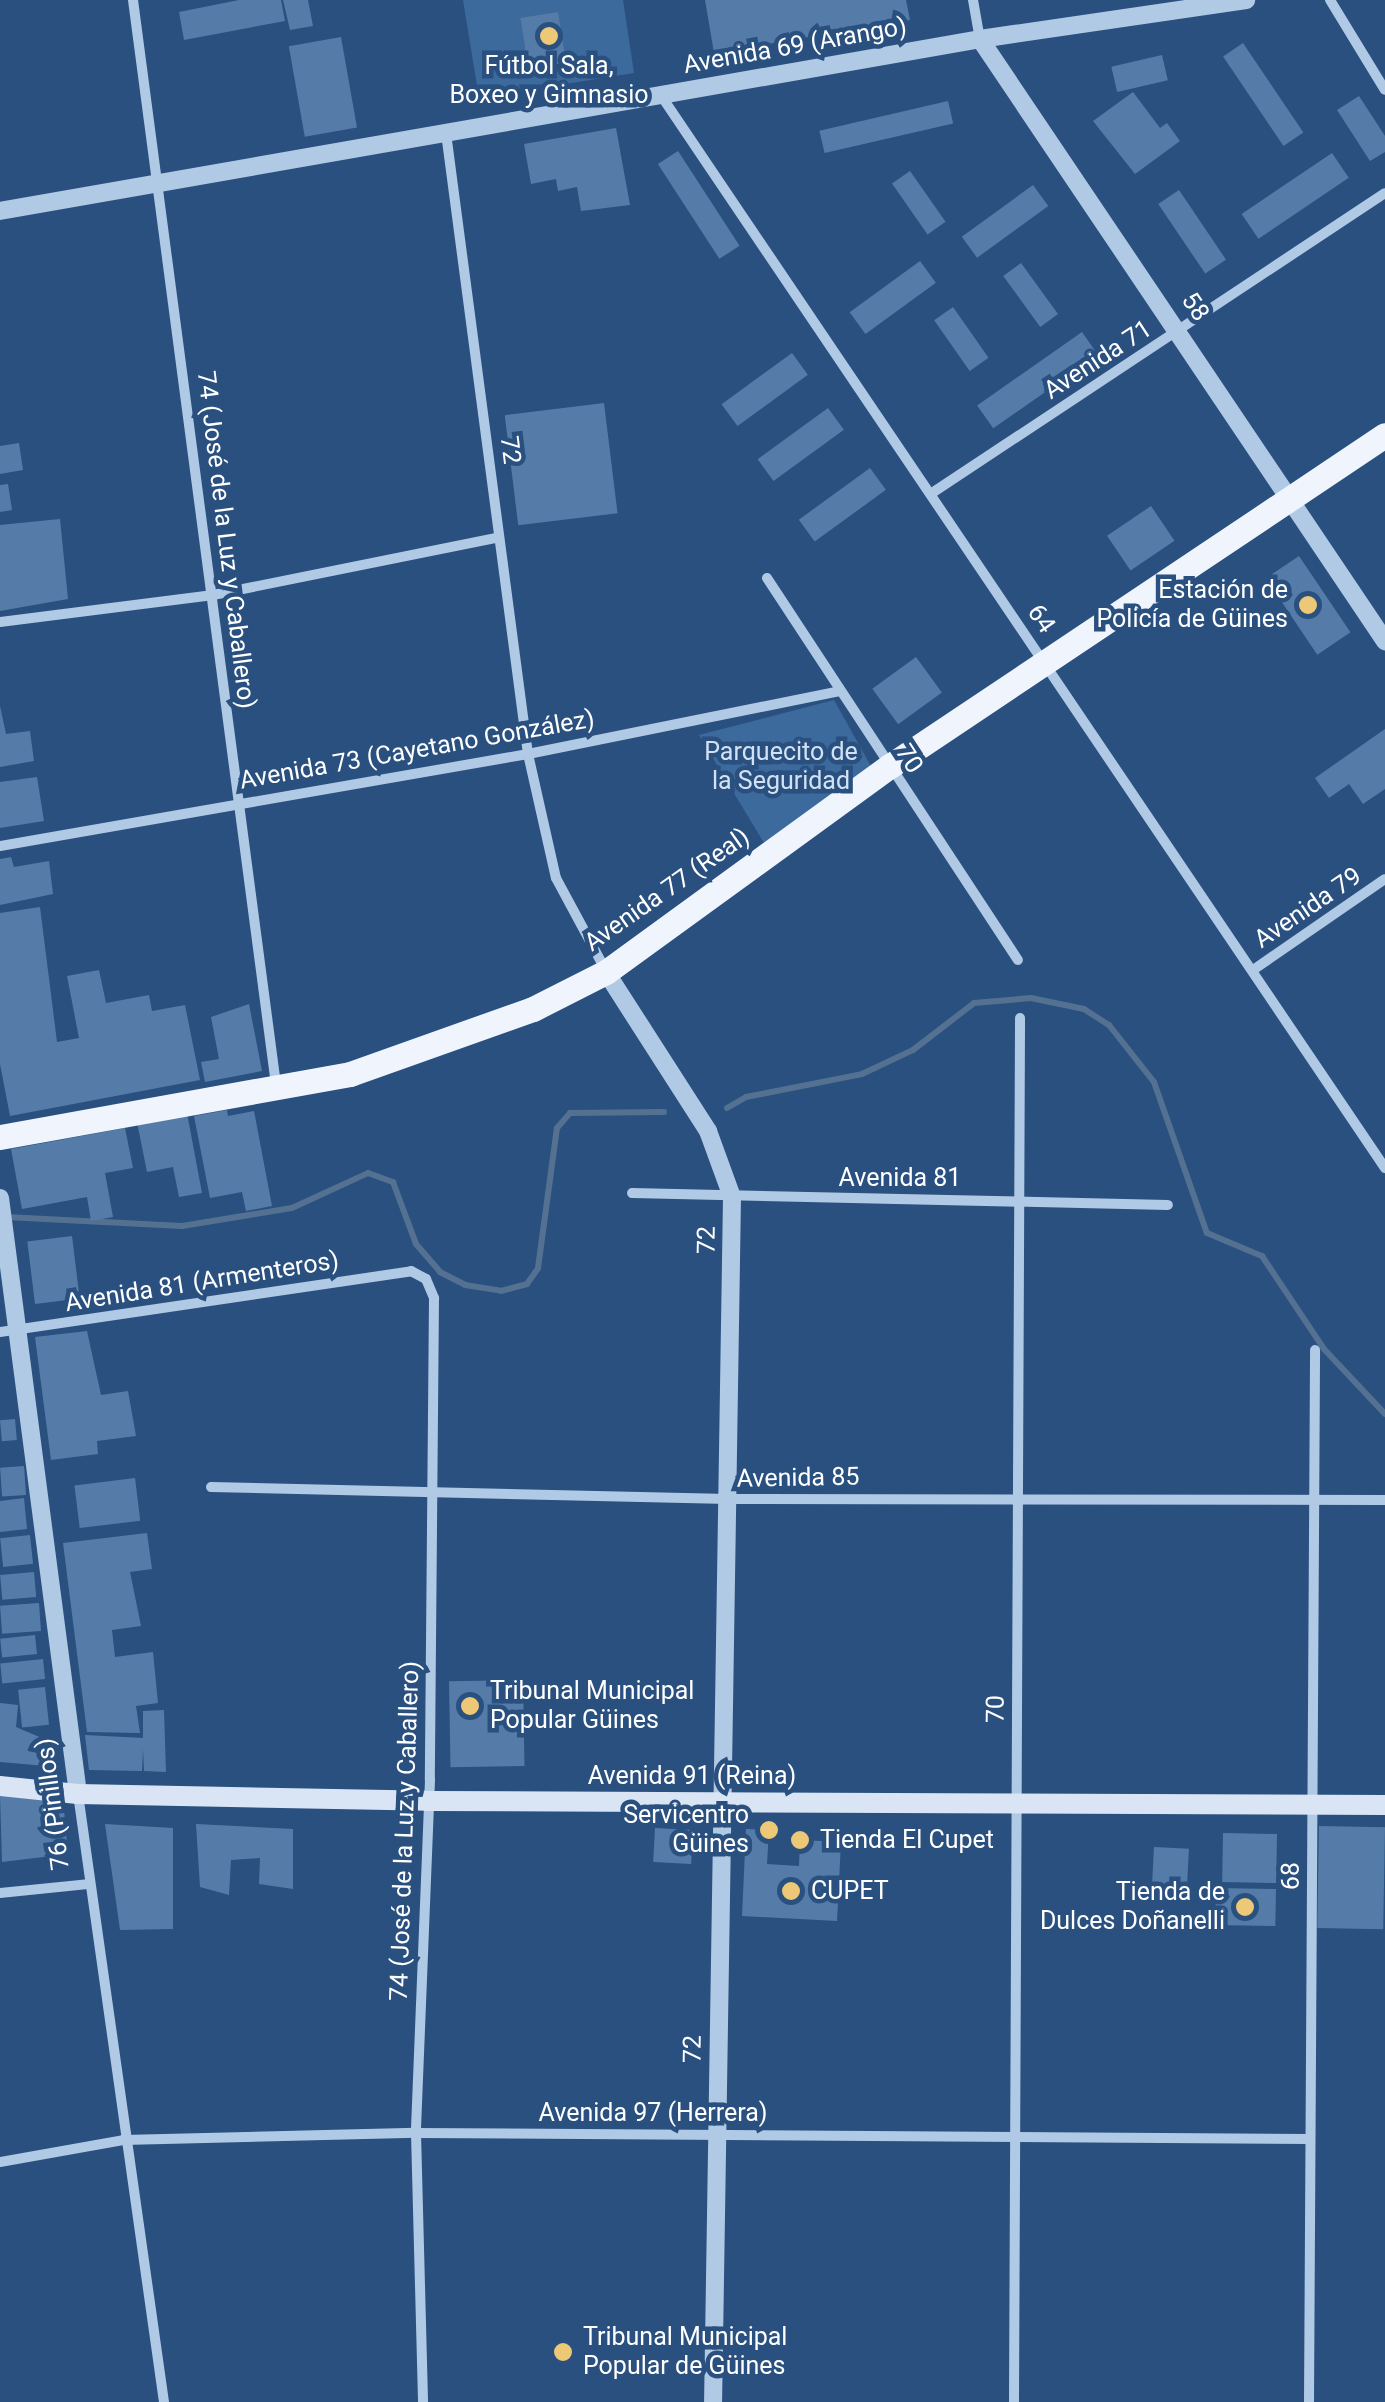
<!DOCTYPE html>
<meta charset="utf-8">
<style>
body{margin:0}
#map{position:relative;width:1385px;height:2402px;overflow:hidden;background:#29507f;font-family:Roboto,sans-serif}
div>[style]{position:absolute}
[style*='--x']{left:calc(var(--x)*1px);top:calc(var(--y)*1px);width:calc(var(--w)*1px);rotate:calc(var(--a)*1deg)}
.green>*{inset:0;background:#3d6a9c}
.stream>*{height:6px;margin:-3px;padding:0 3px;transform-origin:3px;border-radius:3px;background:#557192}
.building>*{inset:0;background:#557ca9;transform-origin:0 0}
.minor>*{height:10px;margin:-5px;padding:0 5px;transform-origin:5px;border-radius:5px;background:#b0c9e5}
.tertiary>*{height:18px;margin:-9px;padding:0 9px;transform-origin:9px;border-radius:9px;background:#b0c9e5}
.secondary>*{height:20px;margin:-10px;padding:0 10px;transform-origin:10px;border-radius:10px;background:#d9e5f5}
.primary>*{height:25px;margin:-12.5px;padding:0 12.5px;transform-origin:12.5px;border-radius:12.5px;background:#f0f5fd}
.dots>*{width:28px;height:28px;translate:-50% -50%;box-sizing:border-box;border:5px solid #29507f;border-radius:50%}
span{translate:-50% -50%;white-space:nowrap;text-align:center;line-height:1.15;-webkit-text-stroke:9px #29507f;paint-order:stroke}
.street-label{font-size:25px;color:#fff}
.poi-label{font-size:25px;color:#fff}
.right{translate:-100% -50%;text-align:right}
.left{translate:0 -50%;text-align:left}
.park-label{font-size:25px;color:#d2e2f4}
</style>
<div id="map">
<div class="green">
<div style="clip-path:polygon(463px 0,623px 0,634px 73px,479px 98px)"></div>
<div style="clip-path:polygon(834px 700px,872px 768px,764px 843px,699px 735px)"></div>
</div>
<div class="stream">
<div style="--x:727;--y:1108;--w:22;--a:-30"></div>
<div style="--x:746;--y:1097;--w:118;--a:-11.2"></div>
<div style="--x:862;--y:1074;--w:56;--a:-25.2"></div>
<div style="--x:913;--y:1050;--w:77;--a:-37.6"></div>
<div style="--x:974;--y:1003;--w:57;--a:-5"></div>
<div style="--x:1031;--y:998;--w:54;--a:11.7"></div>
<div style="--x:1084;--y:1009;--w:30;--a:33"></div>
<div style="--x:1109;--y:1025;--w:73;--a:51.7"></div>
<div style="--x:1154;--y:1082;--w:160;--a:70.7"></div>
<div style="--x:1207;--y:1233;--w:60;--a:22.7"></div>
<div style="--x:1262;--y:1256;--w:112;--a:56.3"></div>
<div style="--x:1324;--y:1349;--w:89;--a:46.8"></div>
<div style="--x:6;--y:1217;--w:176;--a:2.9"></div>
<div style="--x:182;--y:1226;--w:111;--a:-9.3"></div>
<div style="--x:292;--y:1208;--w:84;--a:-24.7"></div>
<div style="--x:368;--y:1173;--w:27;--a:20"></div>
<div style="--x:393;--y:1182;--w:66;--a:69.6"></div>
<div style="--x:416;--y:1244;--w:37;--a:49"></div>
<div style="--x:440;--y:1272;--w:28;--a:27"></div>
<div style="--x:465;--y:1285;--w:36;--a:9"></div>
<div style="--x:501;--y:1291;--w:27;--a:-15"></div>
<div style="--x:527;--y:1284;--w:19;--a:-55"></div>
<div style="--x:538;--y:1268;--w:141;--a:-82.3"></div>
<div style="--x:557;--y:1128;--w:20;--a:-49"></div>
<div style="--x:570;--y:1113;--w:94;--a:-0.6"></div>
</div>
<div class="building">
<div style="clip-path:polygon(239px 0,281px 0,285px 21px,184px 40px,179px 12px)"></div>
<div style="clip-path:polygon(283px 0,308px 0,313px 26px,290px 30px)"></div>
<div style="clip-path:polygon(705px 0,906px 0,910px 20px,714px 53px)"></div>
<div style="left:558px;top:12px;width:58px;height:38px;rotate:81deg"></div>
<div style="left:341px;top:37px;width:92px;height:53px;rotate:80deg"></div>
<div style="left:1243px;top:43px;width:108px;height:24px;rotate:56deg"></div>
<div style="left:1162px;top:55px;width:26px;height:52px;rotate:77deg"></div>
<div style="clip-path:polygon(1133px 92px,1160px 128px,1167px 123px,1180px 141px,1135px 174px,1093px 121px)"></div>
<div style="clip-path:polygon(1359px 96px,1385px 136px,1385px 152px,1370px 161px,1337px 110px)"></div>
<div style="left:948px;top:101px;width:23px;height:132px;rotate:77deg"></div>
<div style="clip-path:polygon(616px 128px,630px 205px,581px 211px,577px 187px,558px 191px,556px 179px,531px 184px,524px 144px)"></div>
<div style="left:678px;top:151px;width:113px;height:24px;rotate:57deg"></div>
<div style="left:1332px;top:153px;width:30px;height:109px;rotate:56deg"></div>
<div style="left:910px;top:171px;width:62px;height:22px;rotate:55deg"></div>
<div style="left:1033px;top:185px;width:26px;height:88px;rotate:54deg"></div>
<div style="left:1179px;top:190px;width:84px;height:25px;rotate:56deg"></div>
<div style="left:920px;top:261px;width:27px;height:87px;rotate:54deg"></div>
<div style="left:1021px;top:263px;width:63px;height:22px;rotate:54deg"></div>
<div style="left:953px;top:307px;width:62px;height:23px;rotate:55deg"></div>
<div style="left:1082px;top:332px;width:28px;height:128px;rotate:55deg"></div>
<div style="left:792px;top:353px;width:27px;height:87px;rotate:54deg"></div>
<div style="left:604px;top:403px;width:111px;height:100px;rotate:83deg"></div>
<div style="left:828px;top:408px;width:27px;height:87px;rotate:54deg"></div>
<div style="clip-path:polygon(19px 443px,23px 470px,0 474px,0 446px)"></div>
<div style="left:870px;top:468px;width:27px;height:88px;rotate:54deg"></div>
<div style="clip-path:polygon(8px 484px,12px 510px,0 512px,0 485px)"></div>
<div style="left:1151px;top:506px;width:42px;height:53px;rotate:56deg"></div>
<div style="clip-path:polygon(60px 519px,68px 599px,0 611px,0 525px)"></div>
<div style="left:1299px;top:556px;width:92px;height:40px;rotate:56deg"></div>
<div style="left:916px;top:657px;width:44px;height:54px;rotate:54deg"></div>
<div style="clip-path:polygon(0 706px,6px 734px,30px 731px,34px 761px,0 767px)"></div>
<div style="clip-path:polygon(1385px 729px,1385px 789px,1363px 804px,1349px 784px,1329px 798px,1315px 778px)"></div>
<div style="clip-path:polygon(37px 777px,44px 821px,0 828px,0 782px)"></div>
<div style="clip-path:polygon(11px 857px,14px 867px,49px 861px,53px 894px,0 905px,0 859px)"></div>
<div style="clip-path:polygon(40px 907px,57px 1042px,79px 1038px,67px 976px,99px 970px,106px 1003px,149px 995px,152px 1011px,185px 1005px,200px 1080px,10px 1116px,0 1064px,0 913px)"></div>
<div style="clip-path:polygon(249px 1004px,262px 1071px,205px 1082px,201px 1062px,219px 1059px,211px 1017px)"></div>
<div style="clip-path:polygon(227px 1110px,228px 1116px,254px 1111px,272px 1206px,246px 1211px,242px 1192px,210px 1198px,194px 1116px)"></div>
<div style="clip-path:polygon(187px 1113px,202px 1193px,179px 1197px,173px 1167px,147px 1172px,137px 1122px)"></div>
<div style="clip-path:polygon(125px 1128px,133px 1168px,105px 1173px,113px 1217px,91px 1221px,87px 1197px,22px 1209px,11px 1149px)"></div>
<div style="left:72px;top:1236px;width:63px;height:45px;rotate:83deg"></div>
<div style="clip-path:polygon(87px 1331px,101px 1395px,128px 1391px,136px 1436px,97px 1441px,98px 1454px,51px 1460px,35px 1337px)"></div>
<div style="left:15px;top:1419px;width:21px;height:15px;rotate:85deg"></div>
<div style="left:24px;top:1466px;width:29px;height:24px;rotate:86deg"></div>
<div style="left:135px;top:1478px;width:43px;height:61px;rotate:83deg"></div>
<div style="clip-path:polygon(24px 1498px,27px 1529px,0 1532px,0 1501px)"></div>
<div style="clip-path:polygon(147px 1533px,152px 1569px,130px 1572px,141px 1626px,112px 1630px,115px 1657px,153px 1652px,158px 1703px,136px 1706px,140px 1733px,87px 1732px,63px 1543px)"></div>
<div style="left:30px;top:1535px;width:29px;height:30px;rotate:84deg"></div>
<div style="left:34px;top:1572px;width:25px;height:34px;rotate:85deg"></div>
<div style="left:39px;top:1603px;width:28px;height:39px;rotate:86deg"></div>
<div style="left:35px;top:1635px;width:19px;height:35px;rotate:84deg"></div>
<div style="left:43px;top:1659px;width:20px;height:43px;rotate:84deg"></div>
<div style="left:523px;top:1680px;width:86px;height:74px;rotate:89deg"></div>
<div style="left:45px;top:1687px;width:38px;height:27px;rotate:84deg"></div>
<div style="clip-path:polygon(0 1703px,18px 1705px,16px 1727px,49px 1741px,46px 1766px,0 1762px)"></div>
<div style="clip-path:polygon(164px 1710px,166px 1772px,144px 1771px,143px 1749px,142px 1771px,89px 1770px,85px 1735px,143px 1738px,143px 1711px)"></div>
<div style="clip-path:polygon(0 1795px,63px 1799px,68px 1854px,2px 1862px)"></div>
<div style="clip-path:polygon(105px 1824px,173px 1828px,173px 1929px,120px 1930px)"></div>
<div style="clip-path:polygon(196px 1824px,293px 1829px,293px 1889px,259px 1884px,260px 1858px,231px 1860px,229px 1895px,200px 1887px)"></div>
<div style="left:1319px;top:1826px;width:66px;height:102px;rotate:1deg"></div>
<div style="left:655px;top:1828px;width:38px;height:34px;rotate:3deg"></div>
<div style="clip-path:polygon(746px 1829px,769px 1830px,767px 1864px,799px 1866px,800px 1840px,841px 1842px,837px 1921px,742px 1916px)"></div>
<div style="left:1277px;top:1834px;width:49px;height:54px;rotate:91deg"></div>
<div style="left:1154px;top:1847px;width:35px;height:52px;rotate:3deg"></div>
<div style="left:1216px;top:1888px;width:60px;height:37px;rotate:1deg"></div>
</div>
<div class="minor">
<div style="--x:133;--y:0;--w:1094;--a:82.49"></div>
<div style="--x:973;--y:0;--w:40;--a:80"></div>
<div style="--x:1330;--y:0;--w:105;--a:58.6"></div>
<div style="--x:660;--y:94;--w:1296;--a:55.98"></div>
<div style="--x:446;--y:133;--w:626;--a:82.48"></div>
<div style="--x:528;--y:754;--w:127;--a:77.3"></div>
<div style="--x:556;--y:878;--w:106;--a:61.7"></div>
<div style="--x:932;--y:493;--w:543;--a:-33.51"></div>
<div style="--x:767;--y:578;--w:457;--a:56.7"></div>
<div style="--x:0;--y:622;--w:215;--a:-7.2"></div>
<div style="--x:213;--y:595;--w:289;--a:-11.4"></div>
<div style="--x:0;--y:846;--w:536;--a:-9.88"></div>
<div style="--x:528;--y:754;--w:318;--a:-11.4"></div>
<div style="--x:1253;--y:970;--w:160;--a:-34.6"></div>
<div style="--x:632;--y:1193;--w:536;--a:1.28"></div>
<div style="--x:0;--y:1332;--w:416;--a:-8.4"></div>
<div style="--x:411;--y:1271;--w:17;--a:28"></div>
<div style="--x:426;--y:1279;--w:21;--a:67"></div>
<div style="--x:434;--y:1298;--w:482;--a:90.5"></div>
<div style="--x:430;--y:1780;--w:353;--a:92.3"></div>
<div style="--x:416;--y:2133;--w:269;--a:88.5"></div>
<div style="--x:211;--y:1487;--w:518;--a:1.33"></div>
<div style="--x:729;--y:1499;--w:656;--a:0.09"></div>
<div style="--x:78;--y:1794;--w:614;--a:81.95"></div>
<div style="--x:0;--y:1893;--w:88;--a:-5.8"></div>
<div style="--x:0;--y:2162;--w:125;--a:-10.1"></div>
<div style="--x:123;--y:2140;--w:293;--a:-1.4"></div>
<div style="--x:416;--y:2133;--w:893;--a:0.38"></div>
<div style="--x:1014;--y:2402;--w:1384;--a:-89.75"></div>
<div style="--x:1309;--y:2402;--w:1052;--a:-89.67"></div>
</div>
<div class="tertiary">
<div style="--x:980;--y:39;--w:726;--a:56.07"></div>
<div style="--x:0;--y:211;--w:995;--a:-9.95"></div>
<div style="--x:980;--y:39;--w:269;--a:-8.3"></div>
<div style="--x:606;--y:972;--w:189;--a:57.3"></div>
<div style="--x:708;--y:1131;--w:70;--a:70"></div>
<div style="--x:732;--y:1197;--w:1205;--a:90.9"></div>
<div style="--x:0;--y:1198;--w:601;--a:82.54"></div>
</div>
<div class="secondary">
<div style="--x:0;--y:1786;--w:78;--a:5.9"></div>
<div style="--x:78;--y:1794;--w:350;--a:1.1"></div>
<div style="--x:428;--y:1801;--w:957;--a:0.24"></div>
</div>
<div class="primary">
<div style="--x:0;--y:1137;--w:356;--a:-10.2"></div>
<div style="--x:350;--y:1074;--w:194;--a:-19.6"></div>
<div style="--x:533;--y:1009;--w:82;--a:-26.9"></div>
<div style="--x:606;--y:972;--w:351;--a:-36"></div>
<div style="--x:890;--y:766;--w:595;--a:-33.77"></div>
</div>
<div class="dots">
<div style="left:549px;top:36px;background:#ecc877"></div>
<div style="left:1308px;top:605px;background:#ecc877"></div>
<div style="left:470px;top:1706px;background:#ecc877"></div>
<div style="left:769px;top:1830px;background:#ecc877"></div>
<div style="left:800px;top:1840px;background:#ecc877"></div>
<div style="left:791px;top:1891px;background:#ecc877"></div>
<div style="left:1245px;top:1907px;background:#ecc877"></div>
<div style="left:563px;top:2352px;background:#ecc877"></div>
</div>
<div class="street-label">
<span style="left:795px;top:46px;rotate:-10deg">Avenida 69 (Arango)</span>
<span style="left:1195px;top:307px;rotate:56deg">58</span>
<span style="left:1098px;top:360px;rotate:-33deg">Avenida 71</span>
<span style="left:510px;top:450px;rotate:83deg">72</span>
<span style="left:226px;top:540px;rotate:83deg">74 (José de la Luz y Caballero)</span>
<span style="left:1041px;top:619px;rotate:56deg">64</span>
<span style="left:417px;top:750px;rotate:-10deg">Avenida 73 (Cayetano González)</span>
<span style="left:909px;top:759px;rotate:57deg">70</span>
<span style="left:667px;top:890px;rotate:-35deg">Avenida 77 (Real)</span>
<span style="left:1308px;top:908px;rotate:-34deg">Avenida 79</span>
<span style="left:900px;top:1178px">Avenida 81</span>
<span style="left:707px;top:1240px;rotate:-89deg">72</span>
<span style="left:202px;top:1282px;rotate:-9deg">Avenida 81 (Armenteros)</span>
<span style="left:798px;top:1478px;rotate:-1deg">Avenida 85</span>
<span style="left:996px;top:1709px;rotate:-89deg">70</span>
<span style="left:692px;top:1776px">Avenida 91 (Reina)</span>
<span style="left:53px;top:1804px;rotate:-97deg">76 (Pinillos)</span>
<span style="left:405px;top:1831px;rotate:-88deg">74 (José de la Luz y Caballero)</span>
<span style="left:1291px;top:1876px;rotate:-89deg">68</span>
<span style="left:693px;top:2049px;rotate:-89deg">72</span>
<span style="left:653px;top:2113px">Avenida 97 (Herrera)</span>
</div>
<div class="poi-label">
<span style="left:549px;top:81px">Fútbol Sala,<br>Boxeo y Gimnasio</span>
<span class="right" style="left:1288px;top:605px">Estación de<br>Policía de Güines</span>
<span class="left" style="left:490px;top:1706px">Tribunal Municipal<br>Popular Güines</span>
<span class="right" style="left:749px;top:1830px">Servicentro<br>Güines</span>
<span class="left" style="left:820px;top:1840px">Tienda El Cupet</span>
<span class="left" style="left:811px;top:1891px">CUPET</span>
<span class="right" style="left:1225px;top:1907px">Tienda de<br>Dulces Doñanelli</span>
<span class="left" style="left:583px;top:2352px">Tribunal Municipal<br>Popular de Güines</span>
</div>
<div class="park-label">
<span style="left:781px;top:767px">Parquecito de<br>la Seguridad</span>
</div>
</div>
